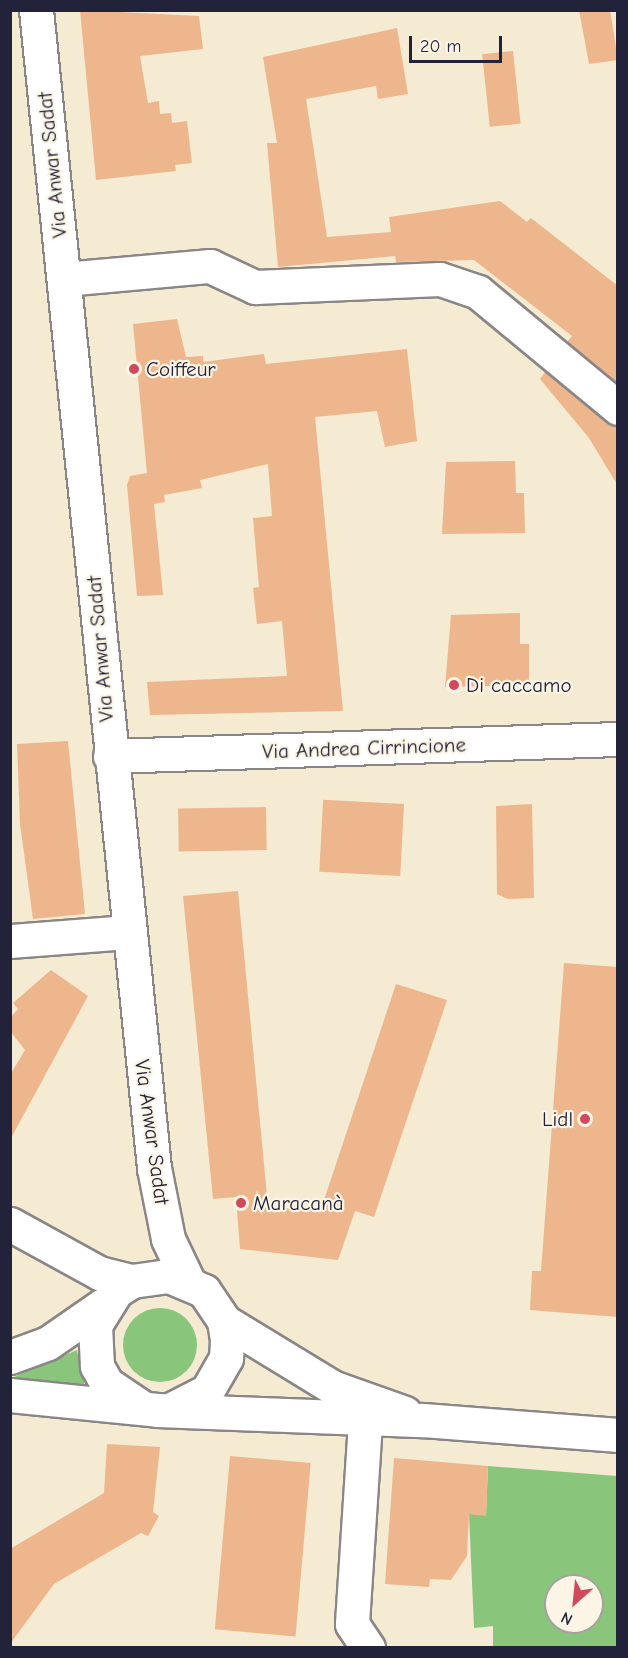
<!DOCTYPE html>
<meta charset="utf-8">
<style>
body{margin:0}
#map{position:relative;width:628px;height:1658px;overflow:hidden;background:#f4ebd2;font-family:"Comic Neue",sans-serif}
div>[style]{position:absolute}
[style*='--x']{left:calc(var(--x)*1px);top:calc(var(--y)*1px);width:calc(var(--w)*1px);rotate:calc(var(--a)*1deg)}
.green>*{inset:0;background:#89c67c}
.round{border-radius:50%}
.building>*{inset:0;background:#eeb68d;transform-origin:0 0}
.roads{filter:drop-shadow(2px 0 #8b8686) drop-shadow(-2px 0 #8b8686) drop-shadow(0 2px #8b8686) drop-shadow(0 -2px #8b8686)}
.minor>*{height:33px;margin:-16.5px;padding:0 16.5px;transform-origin:16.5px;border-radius:16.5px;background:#fff}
.dots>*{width:16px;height:16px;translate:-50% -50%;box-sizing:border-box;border:3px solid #fcf5e5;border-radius:50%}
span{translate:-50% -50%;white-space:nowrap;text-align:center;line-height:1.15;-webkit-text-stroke:4.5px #fcf5e5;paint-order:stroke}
.street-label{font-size:21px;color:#22223b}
.poi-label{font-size:21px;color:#22223b}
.left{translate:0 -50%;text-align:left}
.right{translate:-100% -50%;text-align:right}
.frame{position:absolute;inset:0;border:12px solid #22223b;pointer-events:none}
.north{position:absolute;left:544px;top:1574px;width:60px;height:60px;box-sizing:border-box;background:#fcf5e5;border:2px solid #a5a1a1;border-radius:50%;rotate:207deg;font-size:16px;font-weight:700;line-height:24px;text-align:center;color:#22223b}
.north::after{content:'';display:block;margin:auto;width:21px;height:27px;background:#d1495b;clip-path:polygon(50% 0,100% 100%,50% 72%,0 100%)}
.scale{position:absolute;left:409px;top:36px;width:93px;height:27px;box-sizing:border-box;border:3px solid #22223b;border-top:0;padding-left:8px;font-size:18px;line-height:21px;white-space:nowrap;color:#22223b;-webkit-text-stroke:4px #fcf5e5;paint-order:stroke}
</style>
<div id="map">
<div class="green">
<div class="round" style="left:123px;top:1308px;width:74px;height:74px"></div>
<div style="clip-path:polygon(77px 1350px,85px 1387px,12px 1380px,12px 1378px)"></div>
<div style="clip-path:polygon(evenodd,488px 1466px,617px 1476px,617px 1647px,493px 1647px,493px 1626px,474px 1628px,469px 1514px,486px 1515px,488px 1466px,556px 1586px,592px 1586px,592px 1622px,556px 1622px,556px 1586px)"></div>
</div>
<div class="building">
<div style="clip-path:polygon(80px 10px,199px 16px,203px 49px,140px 56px,148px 103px,159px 101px,160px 114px,171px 113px,172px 123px,187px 121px,192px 163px,175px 165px,176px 171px,96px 180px)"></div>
<div style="clip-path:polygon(579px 10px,610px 10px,618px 60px,589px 64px)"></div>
<div style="clip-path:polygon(397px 28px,408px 94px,378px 99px,376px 86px,306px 99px,327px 237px,391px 232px,389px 217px,500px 201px,527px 222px,531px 218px,618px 286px,618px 383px,567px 342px,572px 336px,474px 260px,396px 262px,395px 256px,278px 267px,267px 143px,277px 143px,263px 57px)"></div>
<div style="left:513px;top:51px;width:73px;height:31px;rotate:84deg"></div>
<div style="clip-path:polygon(177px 319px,186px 357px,203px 356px,203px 362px,264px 354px,266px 364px,407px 349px,417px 441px,385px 447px,377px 411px,315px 417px,343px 711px,150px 715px,147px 682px,287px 676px,282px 621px,257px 624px,253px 588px,259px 587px,253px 518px,272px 516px,268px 464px,200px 480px,202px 488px,164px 495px,165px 502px,154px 504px,163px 595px,137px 596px,127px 485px,130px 476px,147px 473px,133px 324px)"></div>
<div style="clip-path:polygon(545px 372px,618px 426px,618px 486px,589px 438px,540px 379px)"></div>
<div style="clip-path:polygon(515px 461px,516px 493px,524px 493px,525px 533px,442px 534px,446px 462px)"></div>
<div style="clip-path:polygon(520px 613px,520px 644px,529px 644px,529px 685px,445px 687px,451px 615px)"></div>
<div style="clip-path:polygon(68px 741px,85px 914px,33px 919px,20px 824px,17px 744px)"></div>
<div style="left:404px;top:804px;width:72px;height:81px;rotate:93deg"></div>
<div style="clip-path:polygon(532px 804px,534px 898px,508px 899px,497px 894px,496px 806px)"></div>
<div style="left:266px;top:807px;width:43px;height:88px;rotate:89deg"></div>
<div style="clip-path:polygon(238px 891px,268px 1206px,320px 1212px,396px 984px,447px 1000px,374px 1217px,355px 1211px,338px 1260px,240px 1249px,236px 1197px,213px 1199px,183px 896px)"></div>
<div style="clip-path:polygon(564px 963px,618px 967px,618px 1317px,530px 1310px,532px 1271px,541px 1271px)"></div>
<div style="clip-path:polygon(51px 970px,88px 996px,10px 1140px,10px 1075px,25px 1050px,10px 1031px,10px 1018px,18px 1009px,13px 1003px)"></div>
<div style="clip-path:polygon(107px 1444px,160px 1447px,153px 1512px,159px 1516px,148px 1536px,141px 1533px,54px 1584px,10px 1644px,10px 1549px,104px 1493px)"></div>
<div style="left:230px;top:1456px;width:81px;height:174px;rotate:5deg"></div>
<div style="clip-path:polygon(394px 1458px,488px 1466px,486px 1516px,469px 1514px,467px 1556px,451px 1580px,430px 1579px,429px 1587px,385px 1584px)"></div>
</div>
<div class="roads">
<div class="minor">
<div style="--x:36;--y:10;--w:1164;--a:84.18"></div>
<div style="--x:154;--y:1168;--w:72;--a:78.8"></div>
<div style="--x:168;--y:1239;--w:47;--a:64.5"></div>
<div style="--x:64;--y:279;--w:147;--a:-5.1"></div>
<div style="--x:210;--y:266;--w:50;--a:25"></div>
<div style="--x:255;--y:287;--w:185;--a:-2.5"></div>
<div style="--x:440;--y:279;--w:40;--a:18.9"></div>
<div style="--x:478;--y:292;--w:182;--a:39.6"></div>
<div style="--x:110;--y:756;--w:508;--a:-1.92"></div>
<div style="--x:10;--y:941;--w:118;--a:-4.4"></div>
<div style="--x:10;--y:1224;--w:102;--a:28.8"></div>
<div style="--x:99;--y:1273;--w:34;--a:14"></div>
<div style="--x:224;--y:1321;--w:127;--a:31.4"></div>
<div style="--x:332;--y:1387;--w:77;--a:19.6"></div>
<div style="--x:10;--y:1357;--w:40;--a:-20.2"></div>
<div style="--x:48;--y:1343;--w:67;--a:-34.6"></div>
<div style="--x:10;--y:1395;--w:148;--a:5.8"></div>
<div style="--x:157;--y:1410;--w:266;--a:2.2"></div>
<div style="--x:423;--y:1420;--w:196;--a:4.4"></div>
<div style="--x:140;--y:1406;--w:40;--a:-146"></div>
<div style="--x:107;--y:1384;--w:21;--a:-119"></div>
<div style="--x:97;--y:1366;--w:41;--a:-92.8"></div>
<div style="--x:95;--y:1325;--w:40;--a:-58"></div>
<div style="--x:116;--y:1291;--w:19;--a:-32"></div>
<div style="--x:132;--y:1281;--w:37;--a:-8"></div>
<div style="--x:169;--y:1276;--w:38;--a:23"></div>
<div style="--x:204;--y:1291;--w:36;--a:56"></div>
<div style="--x:224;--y:1321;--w:19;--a:81"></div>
<div style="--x:227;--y:1340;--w:18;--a:93"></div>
<div style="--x:226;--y:1358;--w:38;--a:120"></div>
<div style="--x:207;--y:1391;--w:38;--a:153"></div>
<div style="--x:365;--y:1422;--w:202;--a:93.7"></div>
<div style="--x:352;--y:1624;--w:29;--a:56"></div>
</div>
</div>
<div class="dots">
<div style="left:134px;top:369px;background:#d1495b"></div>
<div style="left:454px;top:685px;background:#d1495b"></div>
<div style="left:585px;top:1119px;background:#d1495b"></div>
<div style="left:241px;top:1203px;background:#d1495b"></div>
</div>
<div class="street-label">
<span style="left:52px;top:165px;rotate:-96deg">Via Anwar Sadat</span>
<span style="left:100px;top:649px;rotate:-95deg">Via Anwar Sadat</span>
<span style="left:364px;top:748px;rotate:-2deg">Via Andrea Cirrincione</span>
<span style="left:152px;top:1132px;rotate:82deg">Via Anwar Sadat</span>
</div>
<div class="poi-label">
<span class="left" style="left:146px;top:369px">Coiffeur</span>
<span class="left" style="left:466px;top:685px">Di caccamo</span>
<span class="right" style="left:573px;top:1119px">Lidl</span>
<span class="left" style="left:253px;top:1203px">Maracanà</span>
</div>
<div class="frame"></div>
<div class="north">N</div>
<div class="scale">20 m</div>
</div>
